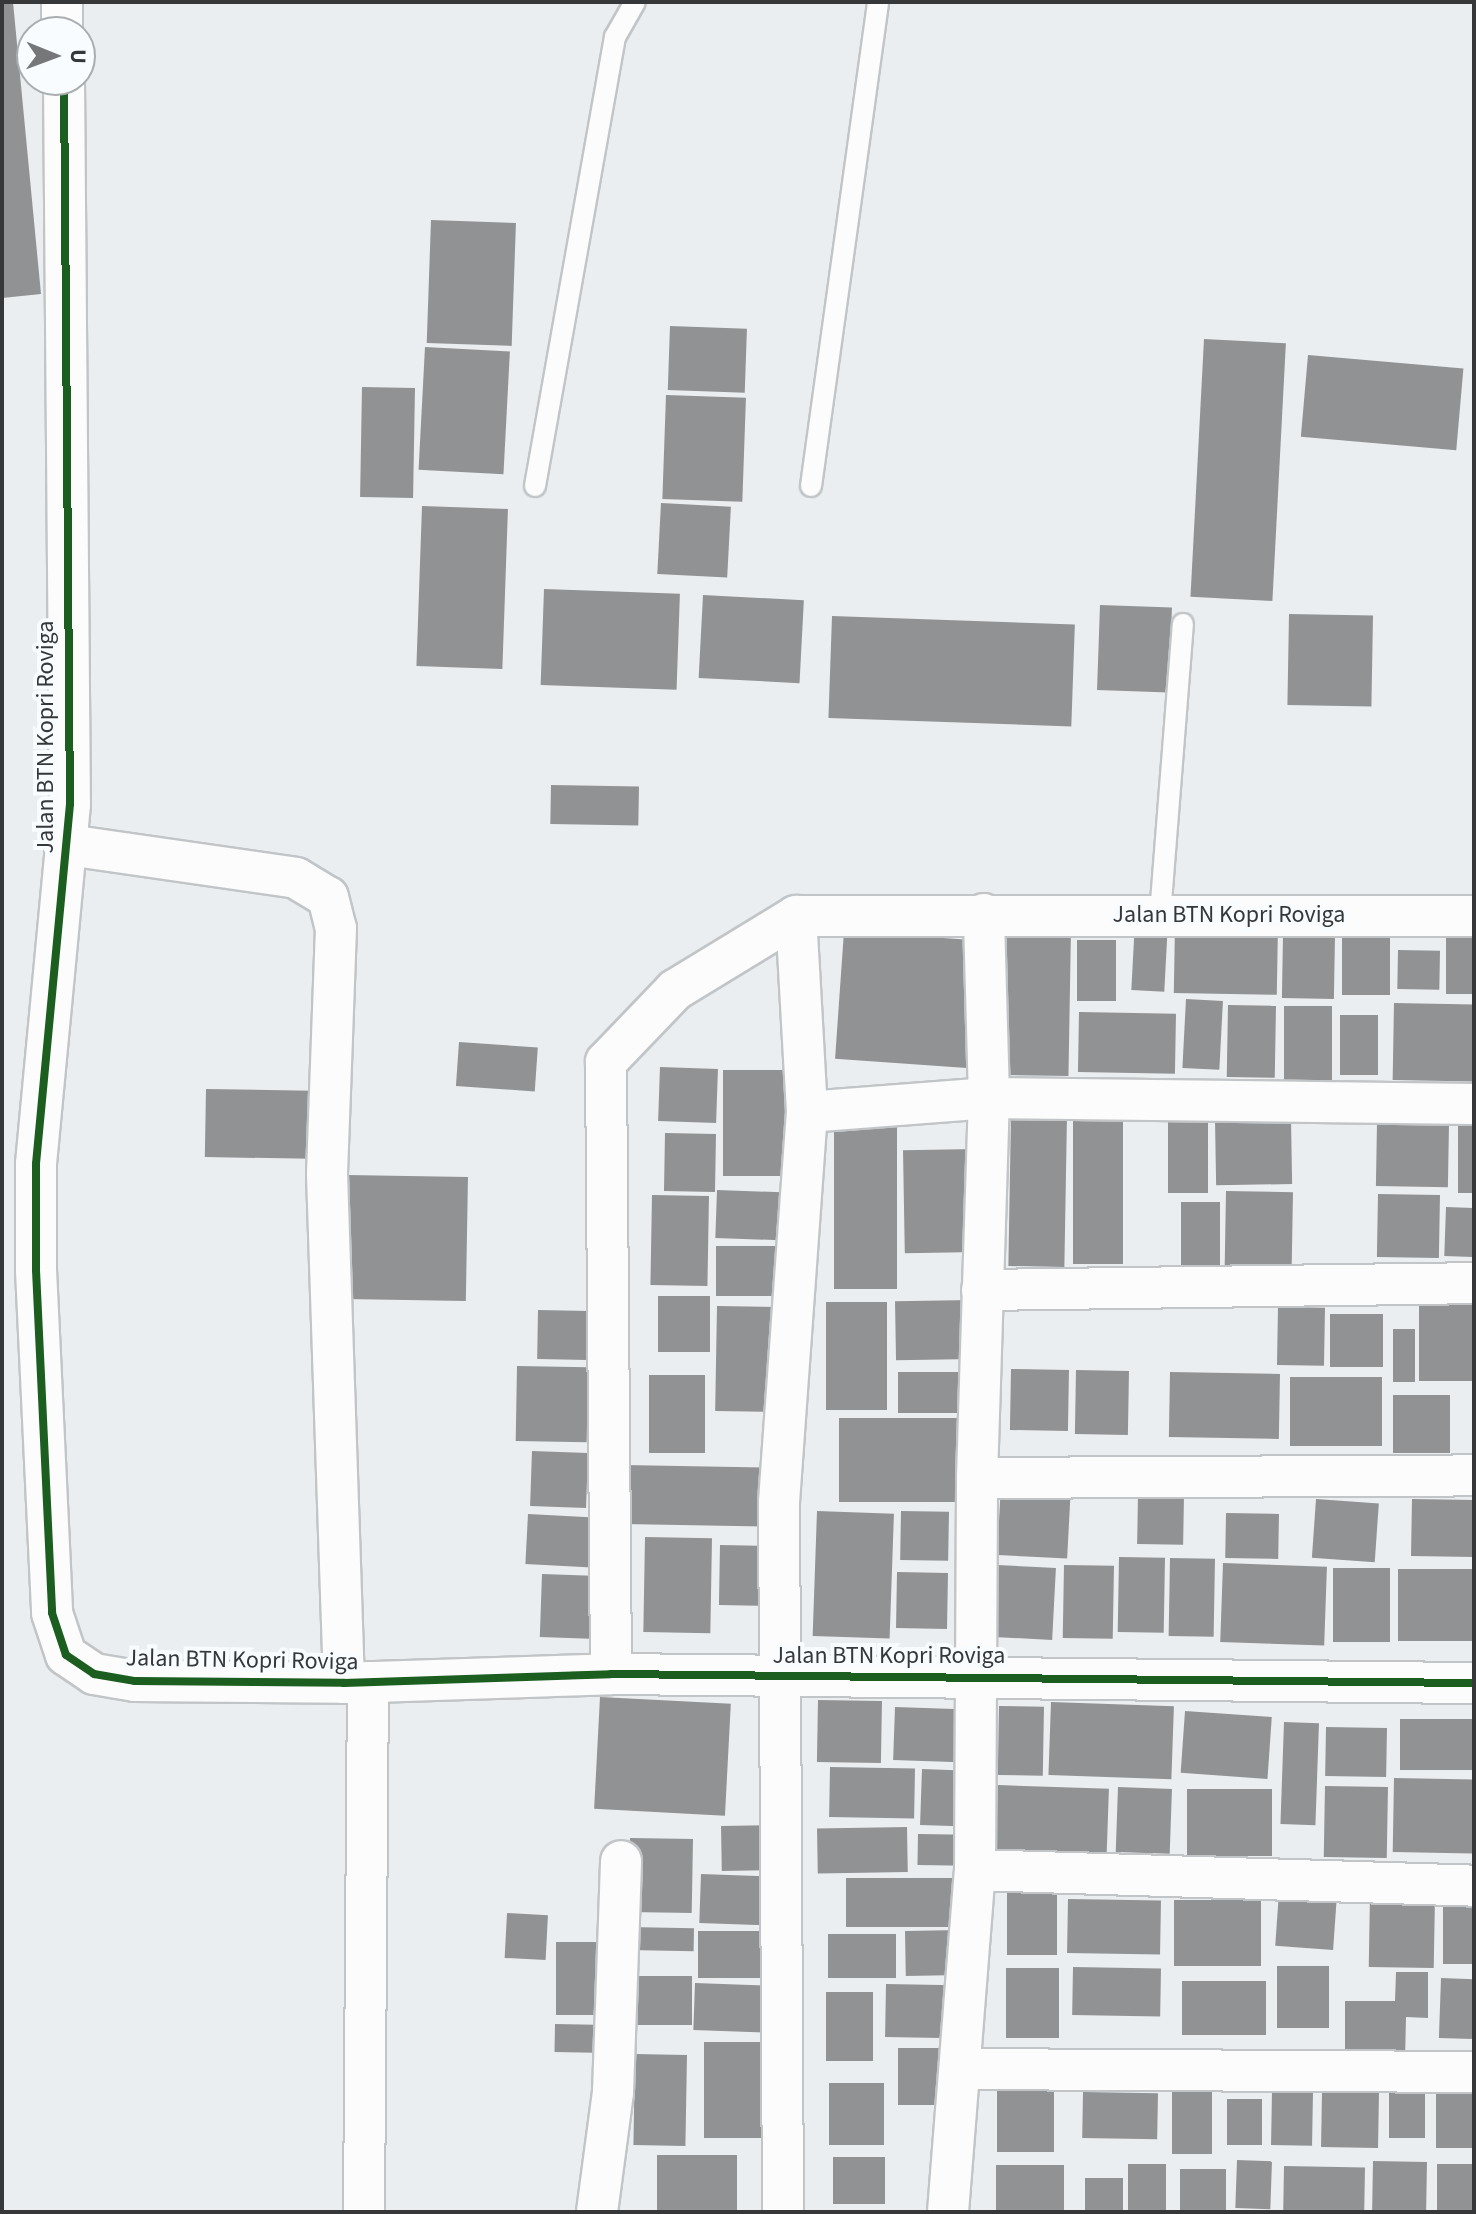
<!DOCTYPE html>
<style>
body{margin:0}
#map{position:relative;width:1476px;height:2214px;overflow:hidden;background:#ebeef0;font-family:"Source Sans 3",sans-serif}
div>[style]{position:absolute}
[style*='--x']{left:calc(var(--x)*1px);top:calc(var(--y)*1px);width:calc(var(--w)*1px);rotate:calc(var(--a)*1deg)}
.building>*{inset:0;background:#919294;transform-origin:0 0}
.roads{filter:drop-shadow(2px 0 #c2c5c7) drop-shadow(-2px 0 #c2c5c7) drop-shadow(0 2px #c2c5c7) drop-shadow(0 -2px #c2c5c7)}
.lane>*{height:20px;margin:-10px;padding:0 10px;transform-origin:10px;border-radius:10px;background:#fcfcfd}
.street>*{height:40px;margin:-20px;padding:0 20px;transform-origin:20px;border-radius:20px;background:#fcfcfd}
.cycleway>*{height:8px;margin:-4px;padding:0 4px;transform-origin:4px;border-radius:4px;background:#1b5e20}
span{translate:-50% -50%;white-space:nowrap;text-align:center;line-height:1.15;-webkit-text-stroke:8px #f8fcfe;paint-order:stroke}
.street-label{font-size:24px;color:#353739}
.frame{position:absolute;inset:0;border:4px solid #353739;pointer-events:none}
.north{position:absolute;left:16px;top:16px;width:80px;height:80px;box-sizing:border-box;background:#f8fcfe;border:2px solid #aaadaf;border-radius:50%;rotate:91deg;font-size:22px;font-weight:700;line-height:32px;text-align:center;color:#353739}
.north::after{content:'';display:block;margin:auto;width:28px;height:36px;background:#757779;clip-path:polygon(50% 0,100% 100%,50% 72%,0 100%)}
</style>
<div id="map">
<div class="building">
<div style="clip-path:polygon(2px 2px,13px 2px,41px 294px,2px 298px)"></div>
<div style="left:431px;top:220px;width:85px;height:123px;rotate:2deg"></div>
<div style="left:670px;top:326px;width:77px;height:64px;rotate:2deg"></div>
<div style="left:1204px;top:339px;width:82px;height:258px;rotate:3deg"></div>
<div style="left:425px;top:347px;width:85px;height:123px;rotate:3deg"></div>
<div style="left:1308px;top:355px;width:156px;height:82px;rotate:5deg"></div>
<div style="left:362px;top:387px;width:53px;height:110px;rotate:1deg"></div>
<div style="left:666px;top:395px;width:80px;height:104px;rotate:2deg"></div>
<div style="left:661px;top:503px;width:70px;height:71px;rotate:3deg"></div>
<div style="left:422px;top:506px;width:86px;height:160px;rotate:2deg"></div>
<div style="left:544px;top:589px;width:136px;height:96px;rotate:2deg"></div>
<div style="left:703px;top:595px;width:101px;height:83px;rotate:3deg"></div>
<div style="left:1100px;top:605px;width:72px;height:85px;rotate:2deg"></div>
<div style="left:1289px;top:614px;width:84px;height:91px;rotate:1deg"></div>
<div style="left:832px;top:616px;width:243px;height:102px;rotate:2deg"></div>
<div style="left:551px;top:785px;width:88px;height:39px;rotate:1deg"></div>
<div style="left:1135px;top:920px;width:33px;height:70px;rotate:3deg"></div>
<div style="left:1175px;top:924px;width:103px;height:69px;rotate:1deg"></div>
<div style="left:1342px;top:927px;width:48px;height:68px"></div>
<div style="left:1446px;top:927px;width:28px;height:67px"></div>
<div style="left:1007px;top:929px;width:64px;height:146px;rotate:1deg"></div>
<div style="left:844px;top:931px;width:132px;height:128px;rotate:4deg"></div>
<div style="left:1283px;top:935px;width:52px;height:63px;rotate:1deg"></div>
<div style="left:1077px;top:940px;width:39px;height:61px"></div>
<div style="left:1398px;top:950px;width:42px;height:39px;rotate:1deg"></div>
<div style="left:1186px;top:999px;width:37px;height:69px;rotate:3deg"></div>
<div style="left:1394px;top:1003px;width:80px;height:77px;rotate:1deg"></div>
<div style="left:1228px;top:1005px;width:48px;height:72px;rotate:1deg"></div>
<div style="left:1284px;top:1006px;width:48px;height:75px"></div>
<div style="left:1079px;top:1012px;width:97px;height:60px;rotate:1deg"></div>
<div style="left:1340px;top:1015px;width:38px;height:60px"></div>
<div style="left:459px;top:1042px;width:79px;height:44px;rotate:4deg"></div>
<div style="left:660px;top:1067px;width:58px;height:54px;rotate:2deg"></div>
<div style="left:723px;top:1070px;width:73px;height:106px"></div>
<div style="left:206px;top:1089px;width:106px;height:68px;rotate:1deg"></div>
<div style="left:1011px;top:1115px;width:56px;height:151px;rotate:1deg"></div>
<div style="left:1168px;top:1115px;width:40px;height:78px"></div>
<div style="left:834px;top:1117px;width:63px;height:172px"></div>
<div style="left:1291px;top:1119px;width:65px;height:76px;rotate:89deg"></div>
<div style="left:1123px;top:1120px;width:144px;height:50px;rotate:90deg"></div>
<div style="left:1377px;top:1123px;width:72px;height:63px;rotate:1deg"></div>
<div style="left:1458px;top:1125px;width:16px;height:68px"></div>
<div style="left:665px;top:1133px;width:51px;height:58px;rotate:1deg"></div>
<div style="left:976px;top:1149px;width:103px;height:73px;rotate:89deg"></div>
<div style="left:347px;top:1175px;width:121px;height:124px;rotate:1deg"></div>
<div style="left:717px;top:1190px;width:71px;height:48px;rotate:2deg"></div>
<div style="left:1226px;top:1191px;width:67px;height:74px;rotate:1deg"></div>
<div style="left:1378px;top:1194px;width:62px;height:63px;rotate:1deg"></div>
<div style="left:652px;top:1195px;width:57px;height:90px;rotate:1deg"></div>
<div style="left:1181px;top:1202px;width:39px;height:67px"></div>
<div style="left:1446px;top:1207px;width:28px;height:49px;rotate:2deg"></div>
<div style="left:716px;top:1246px;width:72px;height:50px"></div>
<div style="left:658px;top:1296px;width:52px;height:56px"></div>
<div style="left:1419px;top:1299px;width:55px;height:82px"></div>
<div style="left:972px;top:1300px;width:59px;height:77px;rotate:89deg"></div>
<div style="left:826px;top:1302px;width:61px;height:108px"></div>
<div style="left:717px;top:1306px;width:62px;height:105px;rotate:1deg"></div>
<div style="left:1278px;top:1307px;width:47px;height:58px;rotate:1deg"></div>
<div style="left:538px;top:1310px;width:51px;height:49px;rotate:1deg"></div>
<div style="left:1330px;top:1314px;width:53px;height:53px"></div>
<div style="left:1393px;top:1329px;width:22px;height:53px"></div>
<div style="left:517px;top:1366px;width:71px;height:75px;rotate:1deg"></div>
<div style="left:1011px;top:1369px;width:58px;height:61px;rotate:1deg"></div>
<div style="left:1076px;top:1370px;width:53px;height:64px;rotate:1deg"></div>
<div style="left:898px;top:1372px;width:76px;height:41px"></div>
<div style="left:1170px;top:1372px;width:110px;height:65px;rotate:1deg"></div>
<div style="left:649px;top:1375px;width:56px;height:78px"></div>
<div style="left:1382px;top:1377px;width:69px;height:92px;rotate:90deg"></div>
<div style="left:1393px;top:1395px;width:57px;height:58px"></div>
<div style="left:839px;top:1418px;width:130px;height:84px"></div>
<div style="left:532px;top:1451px;width:56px;height:55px;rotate:2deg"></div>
<div style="left:623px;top:1465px;width:144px;height:59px;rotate:1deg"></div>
<div style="left:1001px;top:1483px;width:70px;height:72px;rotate:3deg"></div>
<div style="left:1138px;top:1494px;width:46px;height:50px;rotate:1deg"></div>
<div style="left:1316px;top:1499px;width:63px;height:59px;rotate:4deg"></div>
<div style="left:1412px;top:1499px;width:62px;height:57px;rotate:1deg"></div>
<div style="left:817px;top:1511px;width:77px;height:125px;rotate:2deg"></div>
<div style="left:901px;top:1511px;width:48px;height:49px;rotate:1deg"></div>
<div style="left:1226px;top:1513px;width:53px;height:45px;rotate:1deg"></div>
<div style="left:528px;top:1514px;width:76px;height:50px;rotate:3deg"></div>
<div style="left:645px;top:1537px;width:67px;height:95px;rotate:1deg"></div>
<div style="left:720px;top:1545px;width:39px;height:60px;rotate:1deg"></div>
<div style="left:1119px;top:1557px;width:46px;height:75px;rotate:1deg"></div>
<div style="left:1170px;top:1558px;width:45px;height:78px;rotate:1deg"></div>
<div style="left:1223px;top:1563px;width:104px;height:79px;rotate:2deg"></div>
<div style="left:997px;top:1565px;width:59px;height:72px;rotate:3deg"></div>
<div style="left:1064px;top:1565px;width:50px;height:73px;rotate:1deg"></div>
<div style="left:1333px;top:1568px;width:57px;height:74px"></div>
<div style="left:1474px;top:1569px;width:72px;height:76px;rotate:90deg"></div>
<div style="left:897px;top:1572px;width:51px;height:56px;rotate:1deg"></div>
<div style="left:542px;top:1574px;width:64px;height:63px;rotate:2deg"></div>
<div style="left:600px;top:1697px;width:131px;height:112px;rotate:3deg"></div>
<div style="left:818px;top:1700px;width:64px;height:62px;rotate:1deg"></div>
<div style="left:1051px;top:1702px;width:123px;height:73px;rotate:2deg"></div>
<div style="left:999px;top:1706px;width:45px;height:69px;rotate:1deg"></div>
<div style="left:895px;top:1707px;width:74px;height:53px;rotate:2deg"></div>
<div style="left:1185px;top:1711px;width:87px;height:62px;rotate:4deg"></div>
<div style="left:1400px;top:1719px;width:74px;height:51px"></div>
<div style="left:1284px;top:1722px;width:35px;height:102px;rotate:2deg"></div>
<div style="left:1326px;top:1727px;width:61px;height:49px;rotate:1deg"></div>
<div style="left:830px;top:1767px;width:85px;height:50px;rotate:1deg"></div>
<div style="left:922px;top:1769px;width:47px;height:56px;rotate:2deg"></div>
<div style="left:1394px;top:1778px;width:80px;height:74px;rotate:1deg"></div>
<div style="left:998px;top:1785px;width:111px;height:69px;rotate:2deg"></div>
<div style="left:1325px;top:1786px;width:63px;height:71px;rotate:1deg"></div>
<div style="left:1118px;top:1787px;width:54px;height:65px;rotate:2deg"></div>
<div style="left:1187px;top:1789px;width:85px;height:67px"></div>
<div style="left:772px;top:1825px;width:45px;height:51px;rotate:89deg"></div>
<div style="left:907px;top:1827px;width:45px;height:90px;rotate:89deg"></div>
<div style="left:918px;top:1834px;width:50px;height:31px;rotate:1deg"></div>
<div style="left:630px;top:1838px;width:63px;height:74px;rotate:1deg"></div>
<div style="left:701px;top:1874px;width:70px;height:49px;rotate:2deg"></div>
<div style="left:846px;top:1878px;width:118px;height:49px"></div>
<div style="left:1007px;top:1891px;width:50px;height:64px"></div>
<div style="left:1279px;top:1892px;width:58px;height:54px;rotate:4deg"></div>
<div style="left:1370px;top:1895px;width:65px;height:72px;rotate:1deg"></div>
<div style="left:1443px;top:1898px;width:31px;height:66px"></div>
<div style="left:1068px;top:1899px;width:93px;height:54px;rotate:1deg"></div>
<div style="left:1174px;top:1900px;width:87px;height:66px"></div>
<div style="left:507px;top:1913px;width:41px;height:45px;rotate:3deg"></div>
<div style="left:629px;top:1927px;width:65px;height:23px;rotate:1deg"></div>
<div style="left:960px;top:1930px;width:45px;height:55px;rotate:89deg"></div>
<div style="left:698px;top:1931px;width:72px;height:47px"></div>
<div style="left:828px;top:1934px;width:68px;height:44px"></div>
<div style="left:556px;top:1942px;width:53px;height:73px"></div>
<div style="left:1277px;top:1966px;width:52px;height:62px"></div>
<div style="left:1073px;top:1967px;width:88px;height:48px;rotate:1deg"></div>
<div style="left:1006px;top:1968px;width:53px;height:70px"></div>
<div style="clip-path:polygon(1396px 1972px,1428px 1972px,1428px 2018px,1406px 2017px,1405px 2062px,1345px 2062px,1345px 2001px,1395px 2001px)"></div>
<div style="left:625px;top:1976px;width:67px;height:49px"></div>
<div style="left:1441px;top:1978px;width:33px;height:60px;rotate:2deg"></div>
<div style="left:1182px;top:1981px;width:84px;height:54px"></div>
<div style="left:695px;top:1983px;width:82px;height:47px;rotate:2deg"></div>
<div style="left:886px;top:1984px;width:70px;height:53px;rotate:1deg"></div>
<div style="left:826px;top:1992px;width:47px;height:69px"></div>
<div style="left:555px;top:2024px;width:54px;height:28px;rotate:1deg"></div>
<div style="left:704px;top:2042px;width:69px;height:96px"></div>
<div style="left:898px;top:2048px;width:52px;height:57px"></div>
<div style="left:635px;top:2054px;width:52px;height:91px;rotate:1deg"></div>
<div style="left:997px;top:2079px;width:57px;height:73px"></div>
<div style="left:829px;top:2083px;width:55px;height:62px"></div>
<div style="left:1436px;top:2087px;width:38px;height:61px"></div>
<div style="left:1389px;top:2088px;width:36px;height:50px"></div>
<div style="left:1272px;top:2091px;width:41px;height:54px;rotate:1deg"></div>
<div style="left:1083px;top:2092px;width:75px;height:46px;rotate:1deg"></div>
<div style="left:1172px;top:2092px;width:40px;height:62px"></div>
<div style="left:1322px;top:2092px;width:57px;height:55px;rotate:1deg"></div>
<div style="left:1227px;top:2099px;width:35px;height:46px"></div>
<div style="left:657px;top:2155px;width:80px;height:57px"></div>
<div style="left:833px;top:2157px;width:52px;height:47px"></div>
<div style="left:1237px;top:2160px;width:35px;height:48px;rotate:2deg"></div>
<div style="left:1373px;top:2161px;width:54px;height:51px;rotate:1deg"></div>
<div style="left:1128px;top:2164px;width:38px;height:48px"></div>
<div style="left:1437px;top:2164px;width:37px;height:48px"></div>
<div style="left:996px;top:2165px;width:68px;height:46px"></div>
<div style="left:1284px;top:2166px;width:81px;height:46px;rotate:1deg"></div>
<div style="left:1180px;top:2169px;width:46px;height:43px"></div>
<div style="left:1085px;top:2178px;width:38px;height:34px"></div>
</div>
<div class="roads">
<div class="lane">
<div style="--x:535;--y:486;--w:456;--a:-79.9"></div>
<div style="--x:615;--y:37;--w:40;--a:-60.3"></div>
<div style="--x:811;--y:486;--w:489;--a:-82.1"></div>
<div style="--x:1160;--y:915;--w:292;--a:-85.5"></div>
</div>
<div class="street">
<div style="--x:62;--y:2;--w:30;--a:90"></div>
<div style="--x:64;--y:80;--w:724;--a:89.53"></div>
<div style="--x:70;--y:804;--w:362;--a:95.4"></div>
<div style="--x:36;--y:1164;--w:106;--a:90"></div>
<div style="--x:36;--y:1270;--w:343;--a:87.3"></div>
<div style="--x:52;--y:1613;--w:44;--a:71.6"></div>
<div style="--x:66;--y:1655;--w:34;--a:34"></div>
<div style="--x:94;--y:1674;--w:42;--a:9.7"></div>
<div style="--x:135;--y:1681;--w:209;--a:0.5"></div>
<div style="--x:344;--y:1683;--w:267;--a:-1.9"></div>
<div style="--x:611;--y:1674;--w:863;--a:0.6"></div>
<div style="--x:68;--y:845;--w:230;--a:8.2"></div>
<div style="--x:296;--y:878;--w:37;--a:31"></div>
<div style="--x:328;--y:897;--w:32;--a:76"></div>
<div style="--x:336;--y:928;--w:246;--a:92.1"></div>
<div style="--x:327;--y:1174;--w:509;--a:88.09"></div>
<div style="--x:807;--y:1112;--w:183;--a:-4.4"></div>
<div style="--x:989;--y:1098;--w:485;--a:0.7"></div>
<div style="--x:982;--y:1290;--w:492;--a:-0.8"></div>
<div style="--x:977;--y:1478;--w:497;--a:-0.3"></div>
<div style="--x:611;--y:1674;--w:612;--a:-90.47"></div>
<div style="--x:606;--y:1062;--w:100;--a:-46.2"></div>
<div style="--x:675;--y:990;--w:142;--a:-31.4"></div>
<div style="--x:975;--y:1870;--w:499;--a:1.8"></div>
<div style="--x:960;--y:2069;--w:514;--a:0.33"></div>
<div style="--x:364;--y:2212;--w:530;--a:-89.57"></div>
<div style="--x:597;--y:2212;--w:121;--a:-82.4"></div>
<div style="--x:613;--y:2092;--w:231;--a:-88"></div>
<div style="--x:783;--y:2212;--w:710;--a:-90.32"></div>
<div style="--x:779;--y:1502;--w:391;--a:-85.9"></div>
<div style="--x:807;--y:1112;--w:196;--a:-93.2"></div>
<div style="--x:796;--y:916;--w:678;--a:0"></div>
<div style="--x:948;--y:2212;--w:343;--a:-85.5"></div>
<div style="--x:975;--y:1870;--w:392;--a:-89.7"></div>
<div style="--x:977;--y:1478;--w:380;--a:-88.2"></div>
<div style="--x:989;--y:1098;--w:184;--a:-91.6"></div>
</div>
</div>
<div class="cycleway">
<div style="--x:64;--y:80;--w:724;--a:89.53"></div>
<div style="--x:70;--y:804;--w:362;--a:95.4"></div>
<div style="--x:36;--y:1164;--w:106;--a:90"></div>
<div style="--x:36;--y:1270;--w:343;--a:87.3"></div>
<div style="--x:52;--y:1613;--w:44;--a:71.6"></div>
<div style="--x:66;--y:1655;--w:34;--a:34"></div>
<div style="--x:94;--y:1674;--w:42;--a:9.7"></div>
<div style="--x:135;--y:1681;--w:209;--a:0.5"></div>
<div style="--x:344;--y:1683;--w:267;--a:-1.9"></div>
<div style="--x:611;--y:1674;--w:863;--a:0.6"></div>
</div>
<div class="street-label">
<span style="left:46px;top:737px;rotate:-90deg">Jalan BTN Kopri Roviga</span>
<span style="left:1229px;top:915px">Jalan BTN Kopri Roviga</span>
<span style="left:889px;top:1656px">Jalan BTN Kopri Roviga</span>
<span style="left:242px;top:1660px;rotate:1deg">Jalan BTN Kopri Roviga</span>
</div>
<div class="frame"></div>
<div class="north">U</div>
</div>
